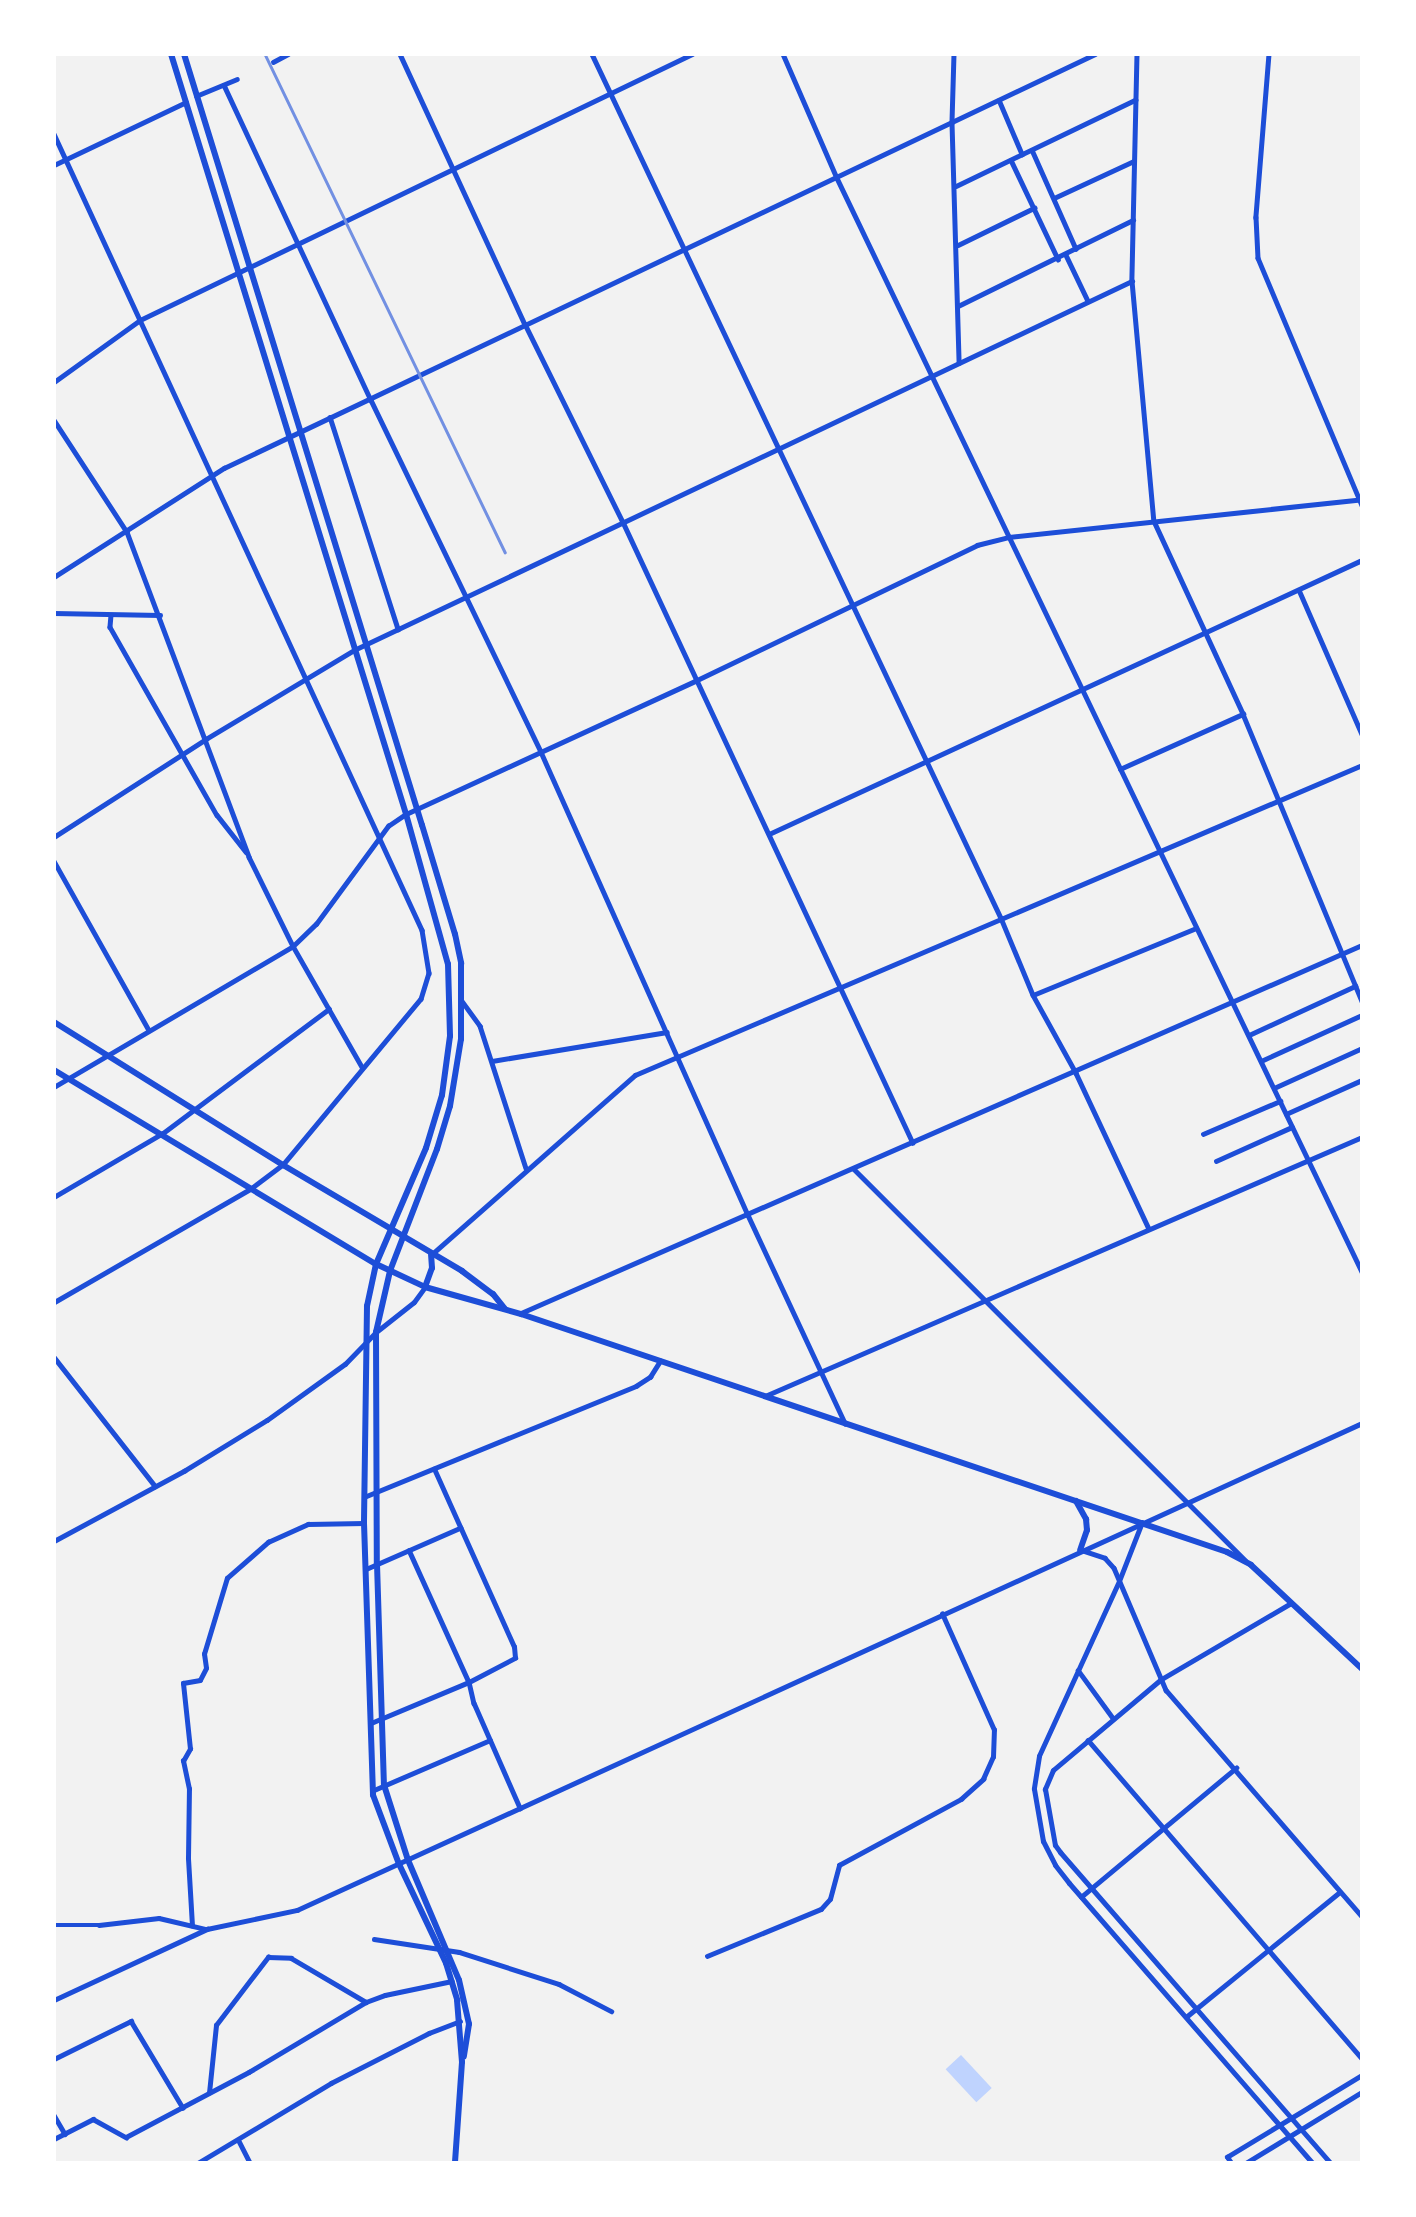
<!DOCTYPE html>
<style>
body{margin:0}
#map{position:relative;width:1416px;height:2217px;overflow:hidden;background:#f2f2f2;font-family:"Open Sans",sans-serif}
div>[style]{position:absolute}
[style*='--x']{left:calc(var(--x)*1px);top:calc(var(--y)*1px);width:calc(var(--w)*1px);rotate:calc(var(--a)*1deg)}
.water>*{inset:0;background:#bfd3fe;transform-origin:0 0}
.minor>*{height:4.5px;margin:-2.25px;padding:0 2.25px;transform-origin:2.25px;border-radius:2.25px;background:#1d4ed8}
.tertiary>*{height:5px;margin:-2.5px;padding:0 2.5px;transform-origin:2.5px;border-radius:2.5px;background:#1d4ed8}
.secondary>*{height:6px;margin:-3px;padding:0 3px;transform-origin:3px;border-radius:3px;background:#1d4ed8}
.rail>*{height:2.5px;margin:-1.25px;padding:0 1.25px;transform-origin:1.25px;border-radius:1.25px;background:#7290e2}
span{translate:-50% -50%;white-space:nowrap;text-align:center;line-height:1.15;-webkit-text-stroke:7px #fff;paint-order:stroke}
.frame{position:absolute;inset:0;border:56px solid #fff;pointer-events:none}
</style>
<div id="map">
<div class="water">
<div style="left:961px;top:2055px;width:45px;height:21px;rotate:47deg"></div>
</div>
<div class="minor">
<div style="--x:400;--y:54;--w:298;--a:65.2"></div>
<div style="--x:525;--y:324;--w:221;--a:63.7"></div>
<div style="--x:623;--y:522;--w:685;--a:64.97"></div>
<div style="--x:592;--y:54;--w:956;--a:64.67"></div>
<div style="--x:1001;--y:918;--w:83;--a:67.4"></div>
<div style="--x:1033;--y:995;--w:89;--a:61.1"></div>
<div style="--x:1076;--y:1073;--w:172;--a:64.9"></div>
<div style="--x:783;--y:54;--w:135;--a:66.5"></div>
<div style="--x:837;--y:178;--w:1213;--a:64.36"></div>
<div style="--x:954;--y:54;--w:69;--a:91.7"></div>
<div style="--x:952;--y:123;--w:240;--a:88.3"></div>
<div style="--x:1137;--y:54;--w:227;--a:91.3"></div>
<div style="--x:1132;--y:281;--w:241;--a:84.8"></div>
<div style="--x:1154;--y:521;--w:213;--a:65.2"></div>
<div style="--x:1243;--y:714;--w:311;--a:67.5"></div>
<div style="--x:1269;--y:54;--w:164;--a:94.6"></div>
<div style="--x:1256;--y:217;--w:41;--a:87.2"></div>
<div style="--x:1258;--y:258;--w:268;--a:67.2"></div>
<div style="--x:273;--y:62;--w:17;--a:-28"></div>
<div style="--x:224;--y:85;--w:348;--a:65"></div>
<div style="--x:371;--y:400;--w:391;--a:64.2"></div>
<div style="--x:541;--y:752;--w:507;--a:65.91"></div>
<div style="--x:748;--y:1215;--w:230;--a:65"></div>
<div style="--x:196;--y:96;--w:44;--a:-22.5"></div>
<div style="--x:999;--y:100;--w:59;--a:66.9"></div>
<div style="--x:54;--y:134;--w:877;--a:65.19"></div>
<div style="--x:422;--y:930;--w:44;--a:80.8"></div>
<div style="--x:429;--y:973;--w:27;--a:107"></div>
<div style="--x:421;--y:999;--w:216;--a:129.7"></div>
<div style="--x:283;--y:1165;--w:38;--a:143"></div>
<div style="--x:253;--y:1188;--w:230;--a:150"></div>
<div style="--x:1032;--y:150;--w:108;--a:66"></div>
<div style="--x:1011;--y:160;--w:110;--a:64.6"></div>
<div style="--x:54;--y:165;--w:146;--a:-25.5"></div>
<div style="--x:956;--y:186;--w:199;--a:-25.7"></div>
<div style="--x:1054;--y:198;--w:88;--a:-24.8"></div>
<div style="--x:958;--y:245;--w:85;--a:-26"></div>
<div style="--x:1066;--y:255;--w:51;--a:64.4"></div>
<div style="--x:958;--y:306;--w:195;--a:-26.2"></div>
<div style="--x:54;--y:382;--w:106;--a:-35.8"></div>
<div style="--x:140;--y:320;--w:613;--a:-25.73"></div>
<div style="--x:330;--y:417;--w:223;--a:72.2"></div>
<div style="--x:54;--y:420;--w:134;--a:56.9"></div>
<div style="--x:127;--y:532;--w:347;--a:69.4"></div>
<div style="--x:249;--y:857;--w:99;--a:63.7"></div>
<div style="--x:293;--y:946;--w:139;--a:60.3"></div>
<div style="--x:54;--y:577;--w:202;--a:-32.7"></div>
<div style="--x:224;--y:468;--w:964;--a:-25.42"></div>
<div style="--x:1299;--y:590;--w:157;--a:66.4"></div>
<div style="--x:54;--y:613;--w:106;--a:1.1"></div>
<div style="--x:111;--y:615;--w:12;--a:95"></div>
<div style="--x:110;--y:627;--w:216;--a:60.4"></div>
<div style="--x:217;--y:815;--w:47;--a:51.9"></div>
<div style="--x:1120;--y:769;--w:135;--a:-24.1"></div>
<div style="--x:769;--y:834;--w:653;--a:-24.8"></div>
<div style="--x:54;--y:837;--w:181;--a:-32.8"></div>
<div style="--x:206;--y:739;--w:173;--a:-31"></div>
<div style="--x:354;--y:650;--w:861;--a:-25.37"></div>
<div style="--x:54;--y:861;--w:194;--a:60.7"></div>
<div style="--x:1033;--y:995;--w:176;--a:-22.3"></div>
<div style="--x:462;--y:1001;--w:31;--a:54"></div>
<div style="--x:480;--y:1026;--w:149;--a:72.1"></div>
<div style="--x:1249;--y:1035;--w:117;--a:-24.8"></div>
<div style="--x:492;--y:1061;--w:177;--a:-9.4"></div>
<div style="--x:1261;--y:1061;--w:111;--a:-24.5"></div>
<div style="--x:54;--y:1087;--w:277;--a:-30.5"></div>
<div style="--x:293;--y:946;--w:32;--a:-44"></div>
<div style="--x:316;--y:924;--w:122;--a:-53.7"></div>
<div style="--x:388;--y:826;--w:22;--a:-34"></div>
<div style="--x:406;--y:814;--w:318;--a:-24.7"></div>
<div style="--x:695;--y:681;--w:313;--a:-25.7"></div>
<div style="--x:977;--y:545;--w:33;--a:-14"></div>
<div style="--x:1009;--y:537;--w:355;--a:-6.1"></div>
<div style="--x:1274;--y:1088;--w:97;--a:-24.4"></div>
<div style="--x:1286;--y:1114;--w:83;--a:-24.1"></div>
<div style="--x:1203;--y:1134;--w:84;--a:-23.2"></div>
<div style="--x:1216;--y:1161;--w:83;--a:-24.1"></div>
<div style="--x:854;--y:1169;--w:553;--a:45"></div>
<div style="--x:54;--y:1197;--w:126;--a:-30.4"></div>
<div style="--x:163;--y:1133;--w:207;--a:-36.8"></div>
<div style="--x:431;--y:1255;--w:272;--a:-41.4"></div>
<div style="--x:635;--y:1075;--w:790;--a:-23.09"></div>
<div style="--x:521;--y:1313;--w:918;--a:-23.63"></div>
<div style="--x:54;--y:1357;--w:164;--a:51.9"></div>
<div style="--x:765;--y:1396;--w:651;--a:-23.45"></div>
<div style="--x:364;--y:1497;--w:294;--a:-22.2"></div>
<div style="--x:636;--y:1386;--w:17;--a:-33"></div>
<div style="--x:650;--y:1377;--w:19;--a:-58"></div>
<div style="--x:54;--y:1541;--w:148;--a:-28.3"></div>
<div style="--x:184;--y:1471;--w:97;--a:-31.6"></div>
<div style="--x:267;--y:1420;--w:96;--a:-35.7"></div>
<div style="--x:345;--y:1364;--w:43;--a:-45.9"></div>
<div style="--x:409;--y:1550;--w:145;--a:65.6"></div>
<div style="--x:469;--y:1682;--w:22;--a:77"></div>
<div style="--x:474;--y:1703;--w:115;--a:66.3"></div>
<div style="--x:1081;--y:1550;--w:25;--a:18"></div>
<div style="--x:1105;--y:1558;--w:13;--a:48"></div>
<div style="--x:1114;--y:1568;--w:133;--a:66.9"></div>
<div style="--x:1166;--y:1690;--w:299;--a:49.1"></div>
<div style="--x:366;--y:1569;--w:103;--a:-23.6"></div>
<div style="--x:1078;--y:1670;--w:59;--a:53.9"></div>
<div style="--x:371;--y:1723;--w:106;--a:-22.7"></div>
<div style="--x:469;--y:1682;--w:52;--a:-27.6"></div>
<div style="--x:515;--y:1658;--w:11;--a:-95"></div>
<div style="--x:514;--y:1647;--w:195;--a:-114.2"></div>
<div style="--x:1088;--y:1740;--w:421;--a:49.3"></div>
<div style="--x:374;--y:1790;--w:126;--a:-23.3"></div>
<div style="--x:1081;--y:1897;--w:202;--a:-39.8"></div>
<div style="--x:54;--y:1925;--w:45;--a:0"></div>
<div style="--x:99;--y:1925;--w:60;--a:-6.7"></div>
<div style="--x:159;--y:1918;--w:48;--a:13.2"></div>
<div style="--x:192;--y:1926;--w:68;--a:-93.4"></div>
<div style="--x:188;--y:1858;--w:69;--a:-89.2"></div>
<div style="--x:189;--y:1789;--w:29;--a:-102"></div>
<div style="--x:183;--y:1761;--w:14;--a:-60"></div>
<div style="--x:190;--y:1749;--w:66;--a:-96.1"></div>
<div style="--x:183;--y:1683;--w:17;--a:-10"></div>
<div style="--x:200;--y:1680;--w:13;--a:-63"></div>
<div style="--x:206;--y:1668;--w:14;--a:-98"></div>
<div style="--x:204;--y:1654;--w:79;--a:-73.2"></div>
<div style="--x:227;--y:1578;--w:55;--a:-41.3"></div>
<div style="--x:268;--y:1542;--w:44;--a:-24.2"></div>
<div style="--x:308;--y:1524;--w:56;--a:-1"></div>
<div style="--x:374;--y:1939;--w:86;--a:8.7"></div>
<div style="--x:459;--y:1952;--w:105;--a:17.7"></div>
<div style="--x:559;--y:1984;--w:59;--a:27.4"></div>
<div style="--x:707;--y:1956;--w:123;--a:-22.4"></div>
<div style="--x:821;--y:1909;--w:13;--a:-48"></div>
<div style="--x:830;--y:1899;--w:35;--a:-75"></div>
<div style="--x:839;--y:1865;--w:139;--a:-28.4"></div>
<div style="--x:961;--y:1799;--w:30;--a:-42"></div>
<div style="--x:983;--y:1779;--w:24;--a:-66"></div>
<div style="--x:993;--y:1757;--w:27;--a:-88"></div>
<div style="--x:994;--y:1730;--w:127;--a:-114.1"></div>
<div style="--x:54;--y:2000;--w:169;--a:-24.9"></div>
<div style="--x:207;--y:1929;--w:92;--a:-11.9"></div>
<div style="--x:297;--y:1910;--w:1171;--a:-24.57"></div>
<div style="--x:1186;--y:2017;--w:198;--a:-39.1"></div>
<div style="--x:54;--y:2059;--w:86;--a:-26.3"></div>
<div style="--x:131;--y:2021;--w:101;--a:59.1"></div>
<div style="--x:209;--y:2093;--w:68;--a:-84.1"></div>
<div style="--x:216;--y:2025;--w:86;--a:-52.6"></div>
<div style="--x:268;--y:1957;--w:23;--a:2"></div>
<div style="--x:291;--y:1958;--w:87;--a:30.4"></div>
<div style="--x:54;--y:2115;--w:22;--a:60"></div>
<div style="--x:54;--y:2139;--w:44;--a:-27.1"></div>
<div style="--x:93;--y:2119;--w:38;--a:29"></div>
<div style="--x:126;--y:2137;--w:139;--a:-27.9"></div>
<div style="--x:249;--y:2072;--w:136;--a:-30.9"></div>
<div style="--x:366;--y:2002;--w:20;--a:-20"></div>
<div style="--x:385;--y:1995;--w:68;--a:-11.8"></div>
<div style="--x:239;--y:2141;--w:25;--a:63"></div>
<div style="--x:198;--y:2163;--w:155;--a:-31"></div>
<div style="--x:331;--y:2083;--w:110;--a:-27"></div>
<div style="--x:429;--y:2033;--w:33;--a:-21"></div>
<div style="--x:1231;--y:2163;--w:7;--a:-124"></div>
<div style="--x:1227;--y:2157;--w:158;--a:-31.3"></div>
<div style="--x:1246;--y:2163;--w:136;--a:-31.5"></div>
</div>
<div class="tertiary">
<div style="--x:376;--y:1332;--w:48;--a:-38.3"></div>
<div style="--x:414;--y:1302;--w:19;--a:-54"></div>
<div style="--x:1142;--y:1522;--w:63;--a:111.3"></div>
<div style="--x:1119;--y:1581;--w:192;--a:114.6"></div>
<div style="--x:1039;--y:1756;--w:33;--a:99"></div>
<div style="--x:1034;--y:1789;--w:53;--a:80.2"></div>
<div style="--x:1043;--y:1841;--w:27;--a:63"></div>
<div style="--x:1055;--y:1865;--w:23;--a:52"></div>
<div style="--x:1069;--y:1883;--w:371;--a:49"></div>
<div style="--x:1291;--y:1603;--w:152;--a:149.6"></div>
<div style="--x:1160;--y:1680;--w:140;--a:139.9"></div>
<div style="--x:1053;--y:1770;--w:21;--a:113"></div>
<div style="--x:1045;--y:1789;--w:57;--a:79.9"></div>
<div style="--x:1055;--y:1845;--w:9;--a:54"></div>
<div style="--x:1060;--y:1852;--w:412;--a:49"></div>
</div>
<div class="secondary">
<div style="--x:171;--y:54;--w:796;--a:72.82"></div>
<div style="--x:406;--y:814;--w:156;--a:74.4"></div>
<div style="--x:448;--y:964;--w:72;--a:88.4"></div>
<div style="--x:450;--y:1036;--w:60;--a:97.7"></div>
<div style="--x:442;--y:1095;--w:55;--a:106.8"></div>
<div style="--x:426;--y:1148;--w:126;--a:113.3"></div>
<div style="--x:376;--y:1264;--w:43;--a:102.1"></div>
<div style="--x:367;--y:1306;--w:217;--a:90.8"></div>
<div style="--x:364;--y:1523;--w:272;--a:88.1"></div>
<div style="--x:373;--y:1795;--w:74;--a:69.4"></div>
<div style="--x:399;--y:1864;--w:110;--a:64.6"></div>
<div style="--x:446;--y:1963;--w:39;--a:73"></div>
<div style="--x:457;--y:2000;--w:62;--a:85.4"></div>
<div style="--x:462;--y:2062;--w:101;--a:94"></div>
<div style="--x:184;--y:54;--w:807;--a:72.85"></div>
<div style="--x:422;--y:825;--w:114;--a:73.2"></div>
<div style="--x:455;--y:934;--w:30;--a:78"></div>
<div style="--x:461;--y:963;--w:76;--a:90"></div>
<div style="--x:461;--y:1039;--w:68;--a:99.3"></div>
<div style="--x:450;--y:1106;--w:45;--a:106.8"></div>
<div style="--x:437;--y:1149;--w:131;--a:111.1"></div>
<div style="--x:390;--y:1271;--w:63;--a:102.9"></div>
<div style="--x:376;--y:1332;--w:232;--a:89.8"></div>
<div style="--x:377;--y:1564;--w:221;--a:88.2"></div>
<div style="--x:384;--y:1785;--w:79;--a:72.3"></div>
<div style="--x:408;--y:1860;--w:130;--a:67"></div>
<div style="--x:459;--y:1980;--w:45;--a:77.2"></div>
<div style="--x:469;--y:2024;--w:33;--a:99"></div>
<div style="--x:54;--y:1022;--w:270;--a:32"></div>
<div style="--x:283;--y:1165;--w:208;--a:30.6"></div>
<div style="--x:462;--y:1271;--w:39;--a:37"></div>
<div style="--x:493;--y:1294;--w:19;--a:51"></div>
<div style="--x:54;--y:1070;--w:376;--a:31.1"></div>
<div style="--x:376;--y:1264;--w:54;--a:25.1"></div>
<div style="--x:425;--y:1287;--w:100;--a:15.7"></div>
<div style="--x:521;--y:1314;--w:745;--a:18.63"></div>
<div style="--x:1227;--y:1552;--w:27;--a:28"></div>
<div style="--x:1251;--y:1565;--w:152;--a:43.1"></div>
<div style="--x:425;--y:1287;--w:20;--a:-70"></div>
<div style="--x:432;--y:1268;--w:13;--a:-94"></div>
<div style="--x:1076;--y:1501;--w:21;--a:61"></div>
<div style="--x:1086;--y:1519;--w:11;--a:85"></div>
<div style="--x:1087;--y:1530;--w:21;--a:109"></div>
</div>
<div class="rail">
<div style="--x:265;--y:54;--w:553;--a:64.27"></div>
</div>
<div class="frame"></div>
</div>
